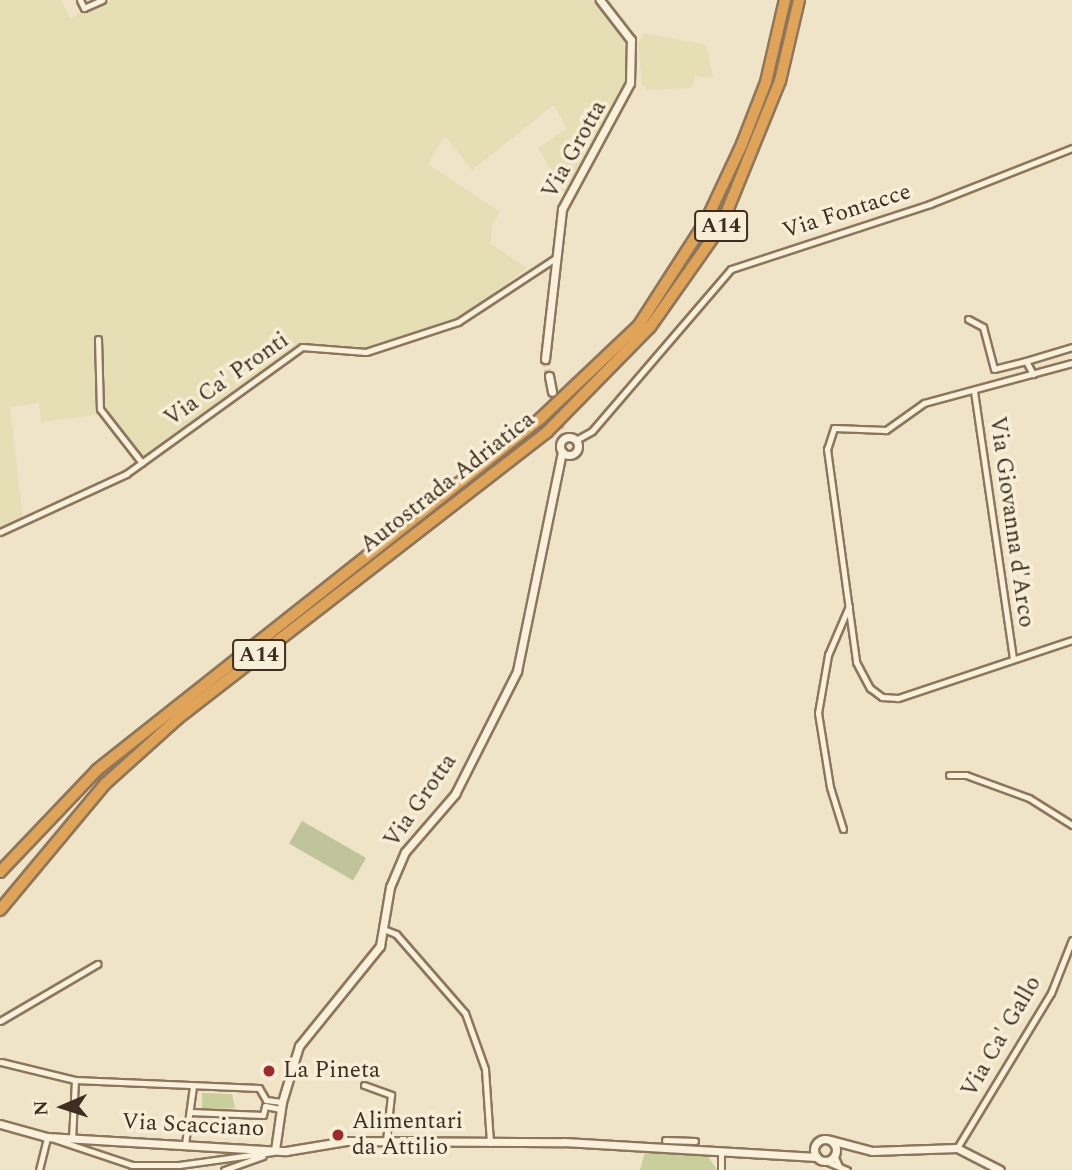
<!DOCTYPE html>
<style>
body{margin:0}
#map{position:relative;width:1072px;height:1170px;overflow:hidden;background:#f0e4c8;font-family:Spectral,serif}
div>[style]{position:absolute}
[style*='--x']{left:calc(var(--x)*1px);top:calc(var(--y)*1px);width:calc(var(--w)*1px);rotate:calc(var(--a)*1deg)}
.farmland>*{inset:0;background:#e6deb5}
.green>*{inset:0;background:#c9cf9b}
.cemetery>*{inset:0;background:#bfc49a;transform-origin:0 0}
.tertiary-tunnel>*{height:7px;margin-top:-3.5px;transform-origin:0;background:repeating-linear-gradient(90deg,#ccc0a6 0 7px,transparent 0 10.5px)}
.roads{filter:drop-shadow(2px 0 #8d765c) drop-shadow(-2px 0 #8d765c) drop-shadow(0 2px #8d765c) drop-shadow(0 -2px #8d765c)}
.minor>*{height:5px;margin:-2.5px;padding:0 2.5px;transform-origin:2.5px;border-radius:2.5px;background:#faf1dc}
.tertiary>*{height:7px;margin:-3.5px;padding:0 3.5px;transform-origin:3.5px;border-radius:3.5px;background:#faf1dc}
.tertiary>.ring{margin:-3.5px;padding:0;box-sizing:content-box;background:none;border:7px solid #faf1dc;border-radius:50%}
.motorway>*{height:10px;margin:-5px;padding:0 5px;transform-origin:5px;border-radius:5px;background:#e0a458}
.dots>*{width:19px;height:19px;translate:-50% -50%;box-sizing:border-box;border:4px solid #f7eed8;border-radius:50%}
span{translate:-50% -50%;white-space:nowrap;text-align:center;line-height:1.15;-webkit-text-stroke:7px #f7eed8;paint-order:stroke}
.shield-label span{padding:2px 5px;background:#f7eed8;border:2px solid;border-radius:5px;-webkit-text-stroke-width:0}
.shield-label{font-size:21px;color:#3d2e20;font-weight:700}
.street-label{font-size:23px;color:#3d2e20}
.poi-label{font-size:23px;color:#3d2e20}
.left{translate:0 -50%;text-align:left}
.north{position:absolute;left:28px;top:1072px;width:70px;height:70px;-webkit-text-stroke:5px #f7eed8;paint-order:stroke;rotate:267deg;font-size:19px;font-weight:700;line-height:28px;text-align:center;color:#3d2e20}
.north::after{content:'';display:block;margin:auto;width:24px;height:32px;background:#3d2e20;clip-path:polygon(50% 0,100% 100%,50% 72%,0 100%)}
</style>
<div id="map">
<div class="farmland">
<div style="clip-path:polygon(0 0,61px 0,70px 18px,112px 0,596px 0,626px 39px,628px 81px,565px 194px,538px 148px,567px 128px,554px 105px,472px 170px,445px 136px,428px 164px,500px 212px,492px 225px,491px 244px,527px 268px,457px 320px,366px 350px,301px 345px,143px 460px,102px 408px,100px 336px,94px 335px,97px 415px,41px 422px,39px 403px,10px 407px,23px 519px,0 529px)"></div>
<div style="clip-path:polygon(644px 33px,707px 45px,713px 78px,695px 76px,692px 88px,648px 90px,642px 85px,638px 44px)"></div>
</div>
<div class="green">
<div style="clip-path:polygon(202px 1093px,232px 1094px,235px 1108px,202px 1110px)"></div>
<div style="clip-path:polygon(645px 1152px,707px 1155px,717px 1170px,640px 1170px)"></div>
</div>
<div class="cemetery">
<div style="left:302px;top:821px;width:74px;height:26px;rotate:30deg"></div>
</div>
<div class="tertiary-tunnel">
<div style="--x:545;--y:359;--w:17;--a:77"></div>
<div style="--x:552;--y:392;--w:38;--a:76"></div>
</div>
<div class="roads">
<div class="minor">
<div style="--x:80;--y:0;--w:9;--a:63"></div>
<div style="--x:84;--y:8;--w:20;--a:-24"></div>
<div style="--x:968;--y:319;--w:17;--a:28"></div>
<div style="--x:983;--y:327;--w:43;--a:75.3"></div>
<div style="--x:994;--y:369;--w:33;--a:-14"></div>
<div style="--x:1026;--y:361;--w:15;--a:62"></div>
<div style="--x:98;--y:339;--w:70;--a:88.4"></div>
<div style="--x:100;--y:409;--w:68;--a:52.1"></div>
<div style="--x:1026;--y:361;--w:48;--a:-16.9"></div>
<div style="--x:1072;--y:363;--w:153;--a:164.9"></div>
<div style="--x:924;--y:403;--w:47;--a:144.6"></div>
<div style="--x:886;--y:430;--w:52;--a:-177.8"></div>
<div style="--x:834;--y:428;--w:22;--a:108"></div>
<div style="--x:827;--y:449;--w:215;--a:82.2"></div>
<div style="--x:856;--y:662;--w:30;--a:62"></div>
<div style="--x:870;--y:688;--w:15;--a:37"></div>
<div style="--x:882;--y:697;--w:16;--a:4"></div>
<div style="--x:898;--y:698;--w:183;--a:-18.4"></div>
<div style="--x:974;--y:391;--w:270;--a:81.7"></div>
<div style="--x:576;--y:440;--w:18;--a:-29"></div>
<div style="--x:592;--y:431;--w:213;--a:-49.4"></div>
<div style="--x:731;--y:269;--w:209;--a:-18.1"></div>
<div style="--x:930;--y:204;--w:153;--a:-21.5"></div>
<div style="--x:0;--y:532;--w:139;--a:-24.7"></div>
<div style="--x:126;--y:474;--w:217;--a:-35.8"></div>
<div style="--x:302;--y:347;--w:64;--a:4.5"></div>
<div style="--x:366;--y:352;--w:97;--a:-18.1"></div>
<div style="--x:458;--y:322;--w:118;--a:-33.3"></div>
<div style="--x:949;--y:775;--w:17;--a:0"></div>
<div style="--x:966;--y:775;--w:67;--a:20.1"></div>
<div style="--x:1029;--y:798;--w:51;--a:32.1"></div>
<div style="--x:843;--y:829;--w:44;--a:-107.2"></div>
<div style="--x:830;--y:787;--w:75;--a:-99.2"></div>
<div style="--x:818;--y:713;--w:59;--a:-80.2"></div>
<div style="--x:828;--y:655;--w:53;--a:-66.8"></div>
<div style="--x:386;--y:930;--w:11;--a:22"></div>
<div style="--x:396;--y:934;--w:105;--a:48.9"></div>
<div style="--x:465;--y:1013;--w:59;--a:70.3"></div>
<div style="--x:485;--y:1069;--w:74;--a:86.1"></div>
<div style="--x:0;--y:1021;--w:113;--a:-30.4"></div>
<div style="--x:1;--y:1062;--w:76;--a:13.7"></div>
<div style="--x:75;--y:1080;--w:184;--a:2.5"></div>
<div style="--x:259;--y:1088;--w:14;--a:60"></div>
<div style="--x:266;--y:1100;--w:16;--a:7"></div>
<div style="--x:364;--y:1085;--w:29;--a:20"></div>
<div style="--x:391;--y:1095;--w:46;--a:96.2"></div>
<div style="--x:190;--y:1112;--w:73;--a:2.4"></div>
<div style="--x:263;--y:1115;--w:9;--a:-77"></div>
<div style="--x:265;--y:1106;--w:16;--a:11"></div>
<div style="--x:51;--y:1138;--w:85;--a:18.4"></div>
<div style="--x:132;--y:1165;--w:47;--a:0"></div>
<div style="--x:179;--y:1165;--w:95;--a:-7.9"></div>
<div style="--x:72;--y:1139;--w:59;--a:-87.1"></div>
<div style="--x:665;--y:1140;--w:30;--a:2"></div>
<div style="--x:185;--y:1144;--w:59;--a:-82.1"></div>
<div style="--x:957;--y:1148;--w:181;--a:-58.8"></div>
<div style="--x:1051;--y:993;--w:57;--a:-68.4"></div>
<div style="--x:721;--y:1151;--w:19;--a:90"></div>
<div style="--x:834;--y:1155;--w:12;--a:66"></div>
<div style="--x:823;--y:1160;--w:26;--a:23"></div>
<div style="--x:39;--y:1170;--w:34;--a:-76"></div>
<div style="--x:224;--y:1170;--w:41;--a:-19.7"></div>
</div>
<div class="tertiary">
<div style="--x:545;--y:359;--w:151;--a:-83.5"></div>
<div style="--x:562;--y:209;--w:143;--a:-61.6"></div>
<div style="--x:630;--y:83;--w:43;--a:-88.7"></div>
<div style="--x:631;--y:40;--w:51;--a:-127.8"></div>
<div style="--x:549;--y:376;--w:16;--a:79"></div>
<div class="ring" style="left:560px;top:437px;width:11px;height:11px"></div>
<div style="--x:0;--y:1124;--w:49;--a:15.5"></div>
<div style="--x:47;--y:1137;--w:239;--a:3.4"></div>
<div style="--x:286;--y:1151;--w:61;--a:-9.5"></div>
<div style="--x:346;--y:1141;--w:218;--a:0.3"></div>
<div style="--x:564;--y:1142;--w:253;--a:3.4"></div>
<div class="ring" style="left:814px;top:1139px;width:15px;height:15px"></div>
<div style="--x:830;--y:1140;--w:43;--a:14.7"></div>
<div style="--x:872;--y:1151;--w:85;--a:-2"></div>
<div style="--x:957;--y:1148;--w:48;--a:27.1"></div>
<div style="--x:275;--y:1150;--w:49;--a:-81.7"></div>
<div style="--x:282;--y:1102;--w:59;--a:-73.1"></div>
<div style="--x:299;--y:1046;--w:129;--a:-51"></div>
<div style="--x:380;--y:946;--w:60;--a:-80.4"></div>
<div style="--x:390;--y:887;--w:38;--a:-67"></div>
<div style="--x:405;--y:852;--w:77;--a:-49.2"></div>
<div style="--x:455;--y:794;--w:138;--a:-63.2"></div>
<div style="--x:517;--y:671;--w:224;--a:-78.4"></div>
</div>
<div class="motorway">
<div style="--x:0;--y:872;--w:141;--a:-46.4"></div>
<div style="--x:97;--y:770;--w:565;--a:-38.39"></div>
<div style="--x:540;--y:419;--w:137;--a:-43.5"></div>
<div style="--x:639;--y:325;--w:124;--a:-57.2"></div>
<div style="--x:706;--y:221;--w:85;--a:-64.9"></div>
<div style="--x:742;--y:144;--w:66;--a:-68.8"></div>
<div style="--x:766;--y:82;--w:84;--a:-77"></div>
<div style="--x:0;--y:910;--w:165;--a:-50.2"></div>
<div style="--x:106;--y:783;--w:96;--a:-42"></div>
<div style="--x:177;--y:719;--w:468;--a:-37.8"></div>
<div style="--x:547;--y:432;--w:147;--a:-45.6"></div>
<div style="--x:650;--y:327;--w:123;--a:-54.9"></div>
<div style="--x:721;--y:226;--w:157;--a:-67.9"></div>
<div style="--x:780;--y:81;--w:83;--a:-76.8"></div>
</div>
</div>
<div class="dots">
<div style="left:269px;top:1071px;background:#9e2a2b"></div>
<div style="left:338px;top:1135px;background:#9e2a2b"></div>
</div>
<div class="shield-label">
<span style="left:721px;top:226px">A14</span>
<span style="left:259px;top:655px">A14</span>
</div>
<div class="street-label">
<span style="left:575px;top:150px;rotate:-61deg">Via Grotta</span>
<span style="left:847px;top:212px;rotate:-18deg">Via Fontacce</span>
<span style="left:227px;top:380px;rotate:-35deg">Via Ca' Pronti</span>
<span style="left:448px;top:483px;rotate:-38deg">Autostrada Adriatica</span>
<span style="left:1011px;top:522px;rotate:82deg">Via Giovanna d'Arco</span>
<span style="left:421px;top:801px;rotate:-55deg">Via Grotta</span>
<span style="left:1002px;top:1037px;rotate:-60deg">Via Ca' Gallo</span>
<span style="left:193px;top:1126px;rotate:3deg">Via Scacciano</span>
</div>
<div class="poi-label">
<span class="left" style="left:283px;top:1071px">La Pineta</span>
<span class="left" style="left:352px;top:1135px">Alimentari<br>da Attilio</span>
</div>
<div class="north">N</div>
</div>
